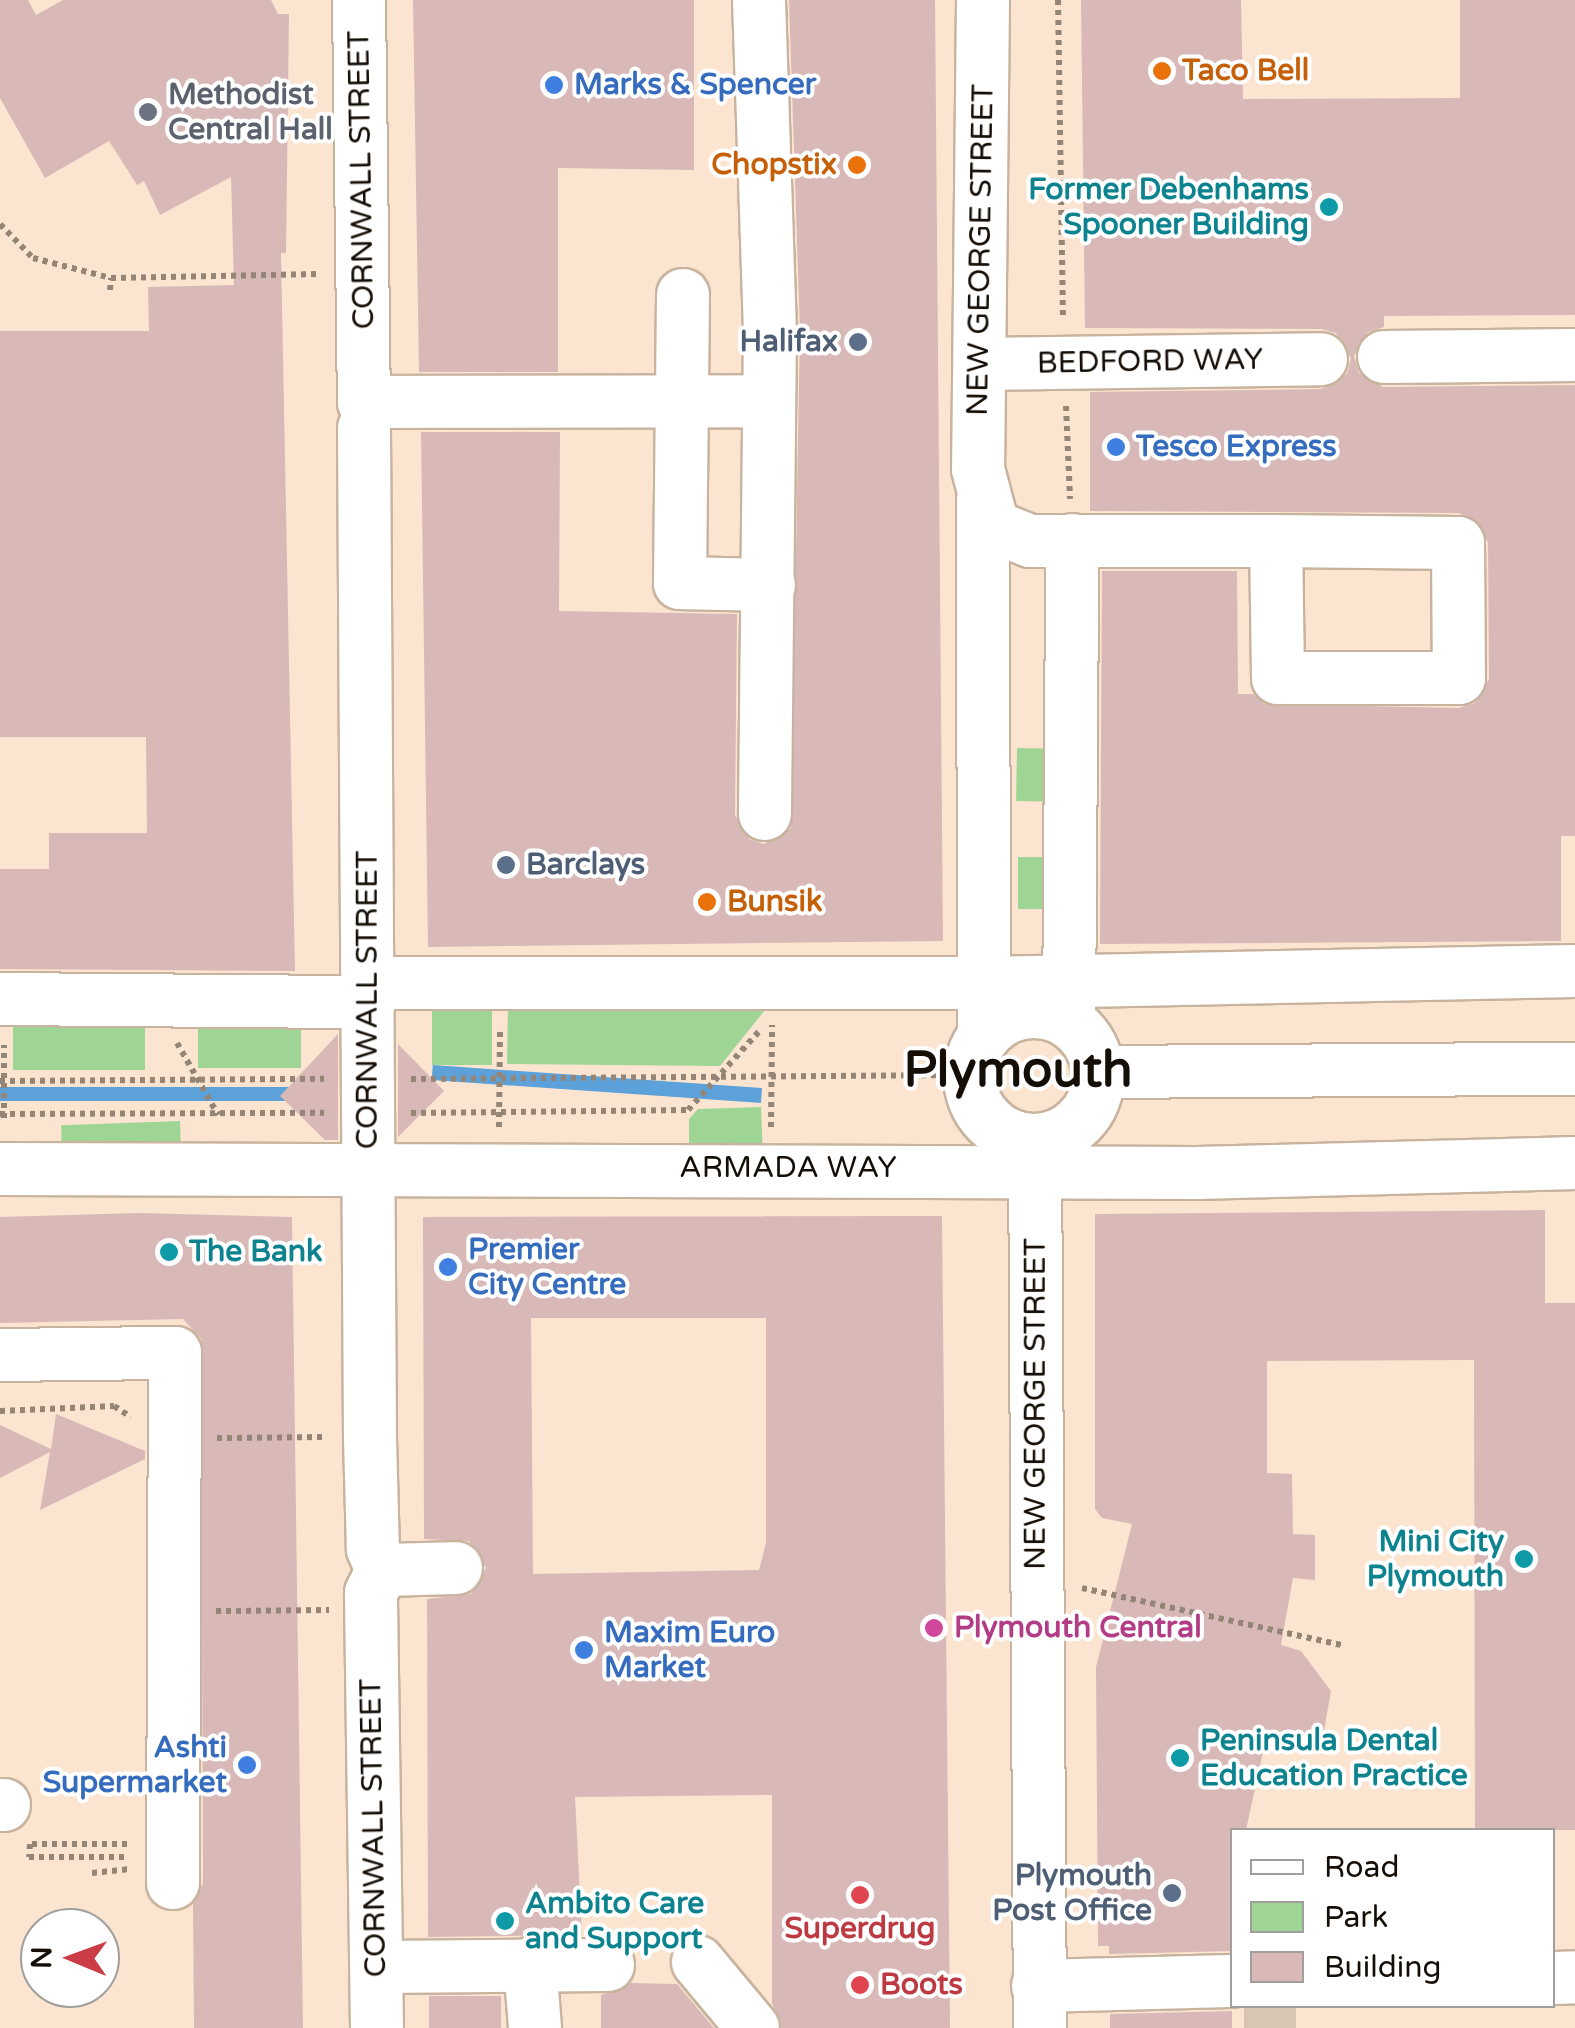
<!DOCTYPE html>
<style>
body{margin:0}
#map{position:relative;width:1575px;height:2028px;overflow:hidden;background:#fbe5d1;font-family:"Varela Round",sans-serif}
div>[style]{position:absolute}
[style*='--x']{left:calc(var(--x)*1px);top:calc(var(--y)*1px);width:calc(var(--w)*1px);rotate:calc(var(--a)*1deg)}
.green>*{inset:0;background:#9ed594;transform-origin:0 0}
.water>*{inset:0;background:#5da1db;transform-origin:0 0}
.building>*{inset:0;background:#d8b9b7;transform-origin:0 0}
.minor-tunnel>*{height:52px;margin-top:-26px;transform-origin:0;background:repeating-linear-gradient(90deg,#d8c5b3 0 52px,transparent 0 78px)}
.path>*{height:6px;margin-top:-3px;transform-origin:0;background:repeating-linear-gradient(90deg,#948577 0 5px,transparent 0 10px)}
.roads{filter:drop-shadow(2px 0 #c8b39f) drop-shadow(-2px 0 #c8b39f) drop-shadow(0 2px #c8b39f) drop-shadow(0 -2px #c8b39f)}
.minor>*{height:52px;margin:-26px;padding:0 26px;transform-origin:26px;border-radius:26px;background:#fff}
.minor>.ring{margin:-26px;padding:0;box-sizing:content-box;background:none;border:52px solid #fff;border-radius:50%}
.dots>*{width:28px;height:28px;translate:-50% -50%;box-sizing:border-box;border:5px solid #fff;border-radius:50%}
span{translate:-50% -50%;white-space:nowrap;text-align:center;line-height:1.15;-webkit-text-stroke:8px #fff;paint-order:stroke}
.food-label{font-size:30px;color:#c56008;font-weight:700}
.left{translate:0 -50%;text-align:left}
.right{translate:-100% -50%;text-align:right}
.shop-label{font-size:30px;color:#366cbe;font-weight:700}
.worship-label{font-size:30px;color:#5b616d;font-weight:700}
.street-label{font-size:30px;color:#150e07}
.culture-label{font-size:30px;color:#0d838f;font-weight:700}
.service-label{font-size:30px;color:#4e5e75;font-weight:700}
.hotel-label{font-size:30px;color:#b23c85;font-weight:700}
.health-label{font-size:30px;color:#be3a42;font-weight:700}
.town-label{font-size:50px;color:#150e07;font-weight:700}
.legend{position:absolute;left:1230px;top:1828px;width:325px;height:180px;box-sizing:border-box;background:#fff;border:2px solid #a19f9c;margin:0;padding:12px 18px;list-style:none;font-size:30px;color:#150e07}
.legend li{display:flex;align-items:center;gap:20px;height:50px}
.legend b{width:50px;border:2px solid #a19f9c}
.north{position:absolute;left:20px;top:1908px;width:100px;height:100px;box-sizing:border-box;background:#fff;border:2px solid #a19f9c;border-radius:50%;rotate:271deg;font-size:28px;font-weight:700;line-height:40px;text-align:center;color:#150e07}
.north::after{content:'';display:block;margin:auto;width:35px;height:45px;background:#cc3c47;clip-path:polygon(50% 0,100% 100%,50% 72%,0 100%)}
</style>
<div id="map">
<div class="green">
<div style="left:1017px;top:748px;width:40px;height:53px;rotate:1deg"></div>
<div style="left:1018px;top:857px;width:40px;height:52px"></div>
<div style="left:492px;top:999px;width:66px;height:60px;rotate:90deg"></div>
<div style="clip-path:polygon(508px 1003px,769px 1005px,720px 1066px,507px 1064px)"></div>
<div style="left:13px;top:1009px;width:132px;height:61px"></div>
<div style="left:198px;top:1009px;width:103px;height:59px"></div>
<div style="clip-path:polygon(761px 1107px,763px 1158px,689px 1157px,689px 1119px,698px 1109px)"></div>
<div style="left:180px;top:1121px;width:36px;height:119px;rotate:88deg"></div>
</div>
<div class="water">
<div style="left:294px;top:1087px;width:14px;height:294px;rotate:90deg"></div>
<div style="left:762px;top:1088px;width:15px;height:330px;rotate:94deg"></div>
</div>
<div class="building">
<div style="clip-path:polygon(0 0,28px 0,36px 15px,63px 0,271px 0,278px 14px,289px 14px,286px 253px,281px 253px,295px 971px,0 969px,0 869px,49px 869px,49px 833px,147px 833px,146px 737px,0 737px,0 331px,149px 331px,148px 287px,234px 285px,231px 177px,160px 215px,144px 181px,137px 185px,109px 141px,45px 178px,0 98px)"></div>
<div style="clip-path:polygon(413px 0,694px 0,694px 170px,558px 168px,558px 372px,419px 372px)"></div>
<div style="clip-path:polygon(789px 0,935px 0,943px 941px,428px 947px,421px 432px,560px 432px,559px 611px,737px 614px,735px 815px,749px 839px,764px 844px,791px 828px,800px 331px)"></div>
<div style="clip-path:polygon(1081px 0,1241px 0,1243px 99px,1460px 98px,1460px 0,1575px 0,1575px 315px,1384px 316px,1384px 327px,1368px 332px,1354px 356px,1359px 373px,1383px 387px,1575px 385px,1575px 836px,1561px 836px,1561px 941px,1100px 944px,1102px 571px,1237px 571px,1238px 694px,1253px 694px,1264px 704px,1459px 708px,1475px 703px,1489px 679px,1488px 543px,1476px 520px,1458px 513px,1090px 511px,1090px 392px,1321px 389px,1347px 374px,1351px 358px,1336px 333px,1321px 329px,1085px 328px)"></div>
<div style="clip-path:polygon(338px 1034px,338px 1140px,325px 1140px,280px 1096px)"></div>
<div style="clip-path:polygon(398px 1044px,444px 1091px,398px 1137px)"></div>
<div style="clip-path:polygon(1545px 1210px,1545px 1303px,1575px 1303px,1575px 1830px,1475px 1830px,1474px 1360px,1267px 1361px,1267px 1473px,1292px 1474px,1293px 1534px,1315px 1535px,1315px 1580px,1293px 1578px,1281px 1645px,1301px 1651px,1331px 1691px,1320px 1753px,1265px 1743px,1246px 1830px,1232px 1830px,1232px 1951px,1109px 1954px,1109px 1946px,1098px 1946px,1096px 1667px,1132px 1524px,1102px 1518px,1095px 1509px,1095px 1214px)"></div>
<div style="clip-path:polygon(139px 1213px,292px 1217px,303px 2028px,194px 2028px,193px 1904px,203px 1883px,201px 1339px,183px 1319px,0 1323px,0 1217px)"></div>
<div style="clip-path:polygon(evenodd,942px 1216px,950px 2028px,782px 2028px,772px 2003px,772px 1795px,575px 1797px,582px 1935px,428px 1937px,427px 1599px,471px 1594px,486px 1568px,469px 1541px,424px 1539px,423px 1217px,942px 1216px,531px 1318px,766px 1318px,766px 1543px,759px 1570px,533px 1574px,531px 1318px)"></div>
<div style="clip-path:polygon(56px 1414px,145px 1451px,145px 1459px,40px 1510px,50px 1452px,0 1478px,0 1425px,51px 1449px)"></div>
<div style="clip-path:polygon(631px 1983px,677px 1984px,714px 2028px,601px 2028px,601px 1995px)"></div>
<div style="left:501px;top:1996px;width:32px;height:72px;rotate:90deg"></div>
<div style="clip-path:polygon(1232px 2011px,1232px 2028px,1110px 2028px,1110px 2014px)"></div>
</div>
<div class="minor-tunnel">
<div style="--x:1270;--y:2006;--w:22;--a:90"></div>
</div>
<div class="path">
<div style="--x:1058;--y:0;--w:319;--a:89.1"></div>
<div style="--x:0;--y:224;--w:47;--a:45.9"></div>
<div style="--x:33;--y:258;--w:81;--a:14.4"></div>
<div style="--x:111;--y:278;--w:207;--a:-1.1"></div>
<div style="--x:110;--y:290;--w:12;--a:-85"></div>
<div style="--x:1066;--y:406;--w:93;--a:87.5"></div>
<div style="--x:177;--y:1043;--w:83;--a:60.3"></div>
<div style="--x:411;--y:1079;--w:548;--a:-0.42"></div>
<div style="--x:0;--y:1081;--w:324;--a:-0.4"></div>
<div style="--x:411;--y:1113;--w:277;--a:-0.6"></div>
<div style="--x:688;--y:1110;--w:110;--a:-47.9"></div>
<div style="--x:0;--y:1114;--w:324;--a:-0.2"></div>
<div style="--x:4;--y:1118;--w:73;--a:-90"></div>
<div style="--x:499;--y:1127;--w:98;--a:-89.4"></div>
<div style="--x:771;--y:1127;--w:102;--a:-89.4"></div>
<div style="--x:0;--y:1411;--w:114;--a:-2.5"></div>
<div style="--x:114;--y:1406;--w:20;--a:33"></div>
<div style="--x:217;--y:1438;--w:107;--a:-0.5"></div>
<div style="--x:1082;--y:1588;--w:269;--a:12.4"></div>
<div style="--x:216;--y:1611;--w:113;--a:-0.5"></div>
<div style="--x:127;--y:1844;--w:97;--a:180"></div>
<div style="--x:30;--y:1844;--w:13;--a:94"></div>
<div style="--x:29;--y:1857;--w:98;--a:0"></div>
<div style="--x:92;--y:1873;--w:36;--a:-6"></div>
</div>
<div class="roads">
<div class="minor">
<div style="--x:359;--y:0;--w:402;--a:89.3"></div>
<div style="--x:364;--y:402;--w:404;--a:-0.1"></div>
<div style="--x:759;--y:0;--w:331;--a:88.1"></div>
<div style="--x:770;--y:331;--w:483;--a:90.6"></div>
<div style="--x:983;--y:0;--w:469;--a:90.6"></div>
<div style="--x:978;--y:469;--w:59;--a:75.3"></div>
<div style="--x:993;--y:526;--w:40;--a:22"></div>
<div style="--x:1030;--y:541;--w:246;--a:0"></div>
<div style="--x:1276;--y:541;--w:182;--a:0.6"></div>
<div style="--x:1458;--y:543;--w:135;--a:89.6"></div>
<div style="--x:1459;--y:678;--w:181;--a:180"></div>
<div style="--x:1278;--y:678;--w:137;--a:-90.8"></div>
<div style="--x:683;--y:295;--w:288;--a:90.6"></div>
<div style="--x:680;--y:583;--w:89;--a:1.3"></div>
<div style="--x:1384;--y:357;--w:191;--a:-0.6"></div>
<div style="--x:980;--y:364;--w:341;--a:-0.8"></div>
<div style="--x:364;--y:428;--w:1010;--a:89.66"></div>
<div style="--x:370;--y:1438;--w:111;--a:88.5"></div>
<div style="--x:373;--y:1549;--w:23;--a:67"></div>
<div style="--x:983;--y:500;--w:536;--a:89.89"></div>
<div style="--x:369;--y:983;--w:615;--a:0"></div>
<div style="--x:984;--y:983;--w:591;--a:-1.16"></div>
<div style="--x:0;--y:999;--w:369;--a:0.5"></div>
<div class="ring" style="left:970px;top:1012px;width:76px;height:76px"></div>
<div style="--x:1069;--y:1022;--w:482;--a:-89.6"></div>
<div style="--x:1098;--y:1072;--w:477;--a:-0.4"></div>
<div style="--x:1035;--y:1141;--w:887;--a:89.68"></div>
<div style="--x:0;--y:1169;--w:1197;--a:0.19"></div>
<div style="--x:1197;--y:1173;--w:378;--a:-1.5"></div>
<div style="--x:0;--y:1355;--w:175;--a:-0.7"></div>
<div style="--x:175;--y:1353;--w:530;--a:90.22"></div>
<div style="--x:0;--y:1805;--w:4;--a:0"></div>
<div style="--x:698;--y:1962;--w:86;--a:50.2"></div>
<div style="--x:530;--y:1964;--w:64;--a:85.5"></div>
<div style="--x:377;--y:1967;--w:231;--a:-0.5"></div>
<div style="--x:1552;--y:1978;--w:23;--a:-2"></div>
<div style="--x:1038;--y:1986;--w:194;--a:-1.5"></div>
<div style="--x:377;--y:2028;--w:435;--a:-90.8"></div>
<div style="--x:371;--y:1593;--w:25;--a:-64"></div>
<div style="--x:382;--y:1570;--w:74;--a:-1.5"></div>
</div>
</div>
<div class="dots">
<div style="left:1162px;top:71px;background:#e8710a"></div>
<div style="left:554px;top:85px;background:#3f7fe0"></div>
<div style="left:148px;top:112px;background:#6b7280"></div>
<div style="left:857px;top:165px;background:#e8710a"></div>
<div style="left:1329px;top:207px;background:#0f9aa8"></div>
<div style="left:858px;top:342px;background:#5c6f8a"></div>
<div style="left:1116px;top:447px;background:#3f7fe0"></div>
<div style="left:506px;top:865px;background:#5c6f8a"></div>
<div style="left:707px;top:902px;background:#e8710a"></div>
<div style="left:169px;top:1252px;background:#0f9aa8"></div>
<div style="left:448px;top:1267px;background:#3f7fe0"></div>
<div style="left:1524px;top:1559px;background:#0f9aa8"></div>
<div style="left:934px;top:1628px;background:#d1479c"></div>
<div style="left:584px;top:1650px;background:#3f7fe0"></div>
<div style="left:1180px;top:1758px;background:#0f9aa8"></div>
<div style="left:247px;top:1765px;background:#3f7fe0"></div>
<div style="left:1172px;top:1893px;background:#5c6f8a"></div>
<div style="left:860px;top:1895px;background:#e0444e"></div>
<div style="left:505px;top:1921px;background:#0f9aa8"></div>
<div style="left:860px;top:1985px;background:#e0444e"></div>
</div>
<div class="food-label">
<span class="left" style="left:1182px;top:71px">Taco Bell</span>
<span class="right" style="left:837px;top:165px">Chopstix</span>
<span class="left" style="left:727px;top:902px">Bunsik</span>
</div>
<div class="shop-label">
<span class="left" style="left:574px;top:85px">Marks &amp; Spencer</span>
<span class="left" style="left:1136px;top:447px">Tesco Express</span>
<span class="left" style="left:468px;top:1267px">Premier<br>City Centre</span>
<span class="left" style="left:604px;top:1650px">Maxim Euro<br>Market</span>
<span class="right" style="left:227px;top:1765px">Ashti<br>Supermarket</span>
</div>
<div class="worship-label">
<span class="left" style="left:168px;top:112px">Methodist<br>Central Hall</span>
</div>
<div class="street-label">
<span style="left:362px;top:180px;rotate:-91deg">CORNWALL STREET</span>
<span style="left:981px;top:250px;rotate:-89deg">NEW GEORGE STREET</span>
<span style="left:1150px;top:362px;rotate:-1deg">BEDFORD WAY</span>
<span style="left:368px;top:1000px;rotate:-90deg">CORNWALL STREET</span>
<span style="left:788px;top:1168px">ARMADA WAY</span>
<span style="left:1036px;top:1404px;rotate:-90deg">NEW GEORGE STREET</span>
<span style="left:374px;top:1828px;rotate:-91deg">CORNWALL STREET</span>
</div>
<div class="culture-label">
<span class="right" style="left:1309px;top:207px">Former Debenhams<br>Spooner Building</span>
<span class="left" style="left:189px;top:1252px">The Bank</span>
<span class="right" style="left:1504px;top:1559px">Mini City<br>Plymouth</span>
<span class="left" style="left:1200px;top:1758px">Peninsula Dental<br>Education Practice</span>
<span class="left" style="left:525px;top:1921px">Ambito Care<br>and Support</span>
</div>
<div class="service-label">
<span class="right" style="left:838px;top:342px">Halifax</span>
<span class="left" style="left:526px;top:865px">Barclays</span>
<span class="right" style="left:1152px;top:1893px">Plymouth<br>Post Office</span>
</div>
<div class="hotel-label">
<span class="left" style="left:954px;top:1628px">Plymouth Central</span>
</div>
<div class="health-label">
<span style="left:860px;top:1929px">Superdrug</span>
<span class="left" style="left:880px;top:1985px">Boots</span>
</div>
<div class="town-label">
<span style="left:1018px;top:1071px">Plymouth</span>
</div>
<ul class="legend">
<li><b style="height:12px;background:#fff"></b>Road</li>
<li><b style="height:28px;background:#9ed594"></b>Park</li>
<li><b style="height:28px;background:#d8b9b7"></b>Building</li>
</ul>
<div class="north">N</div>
</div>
